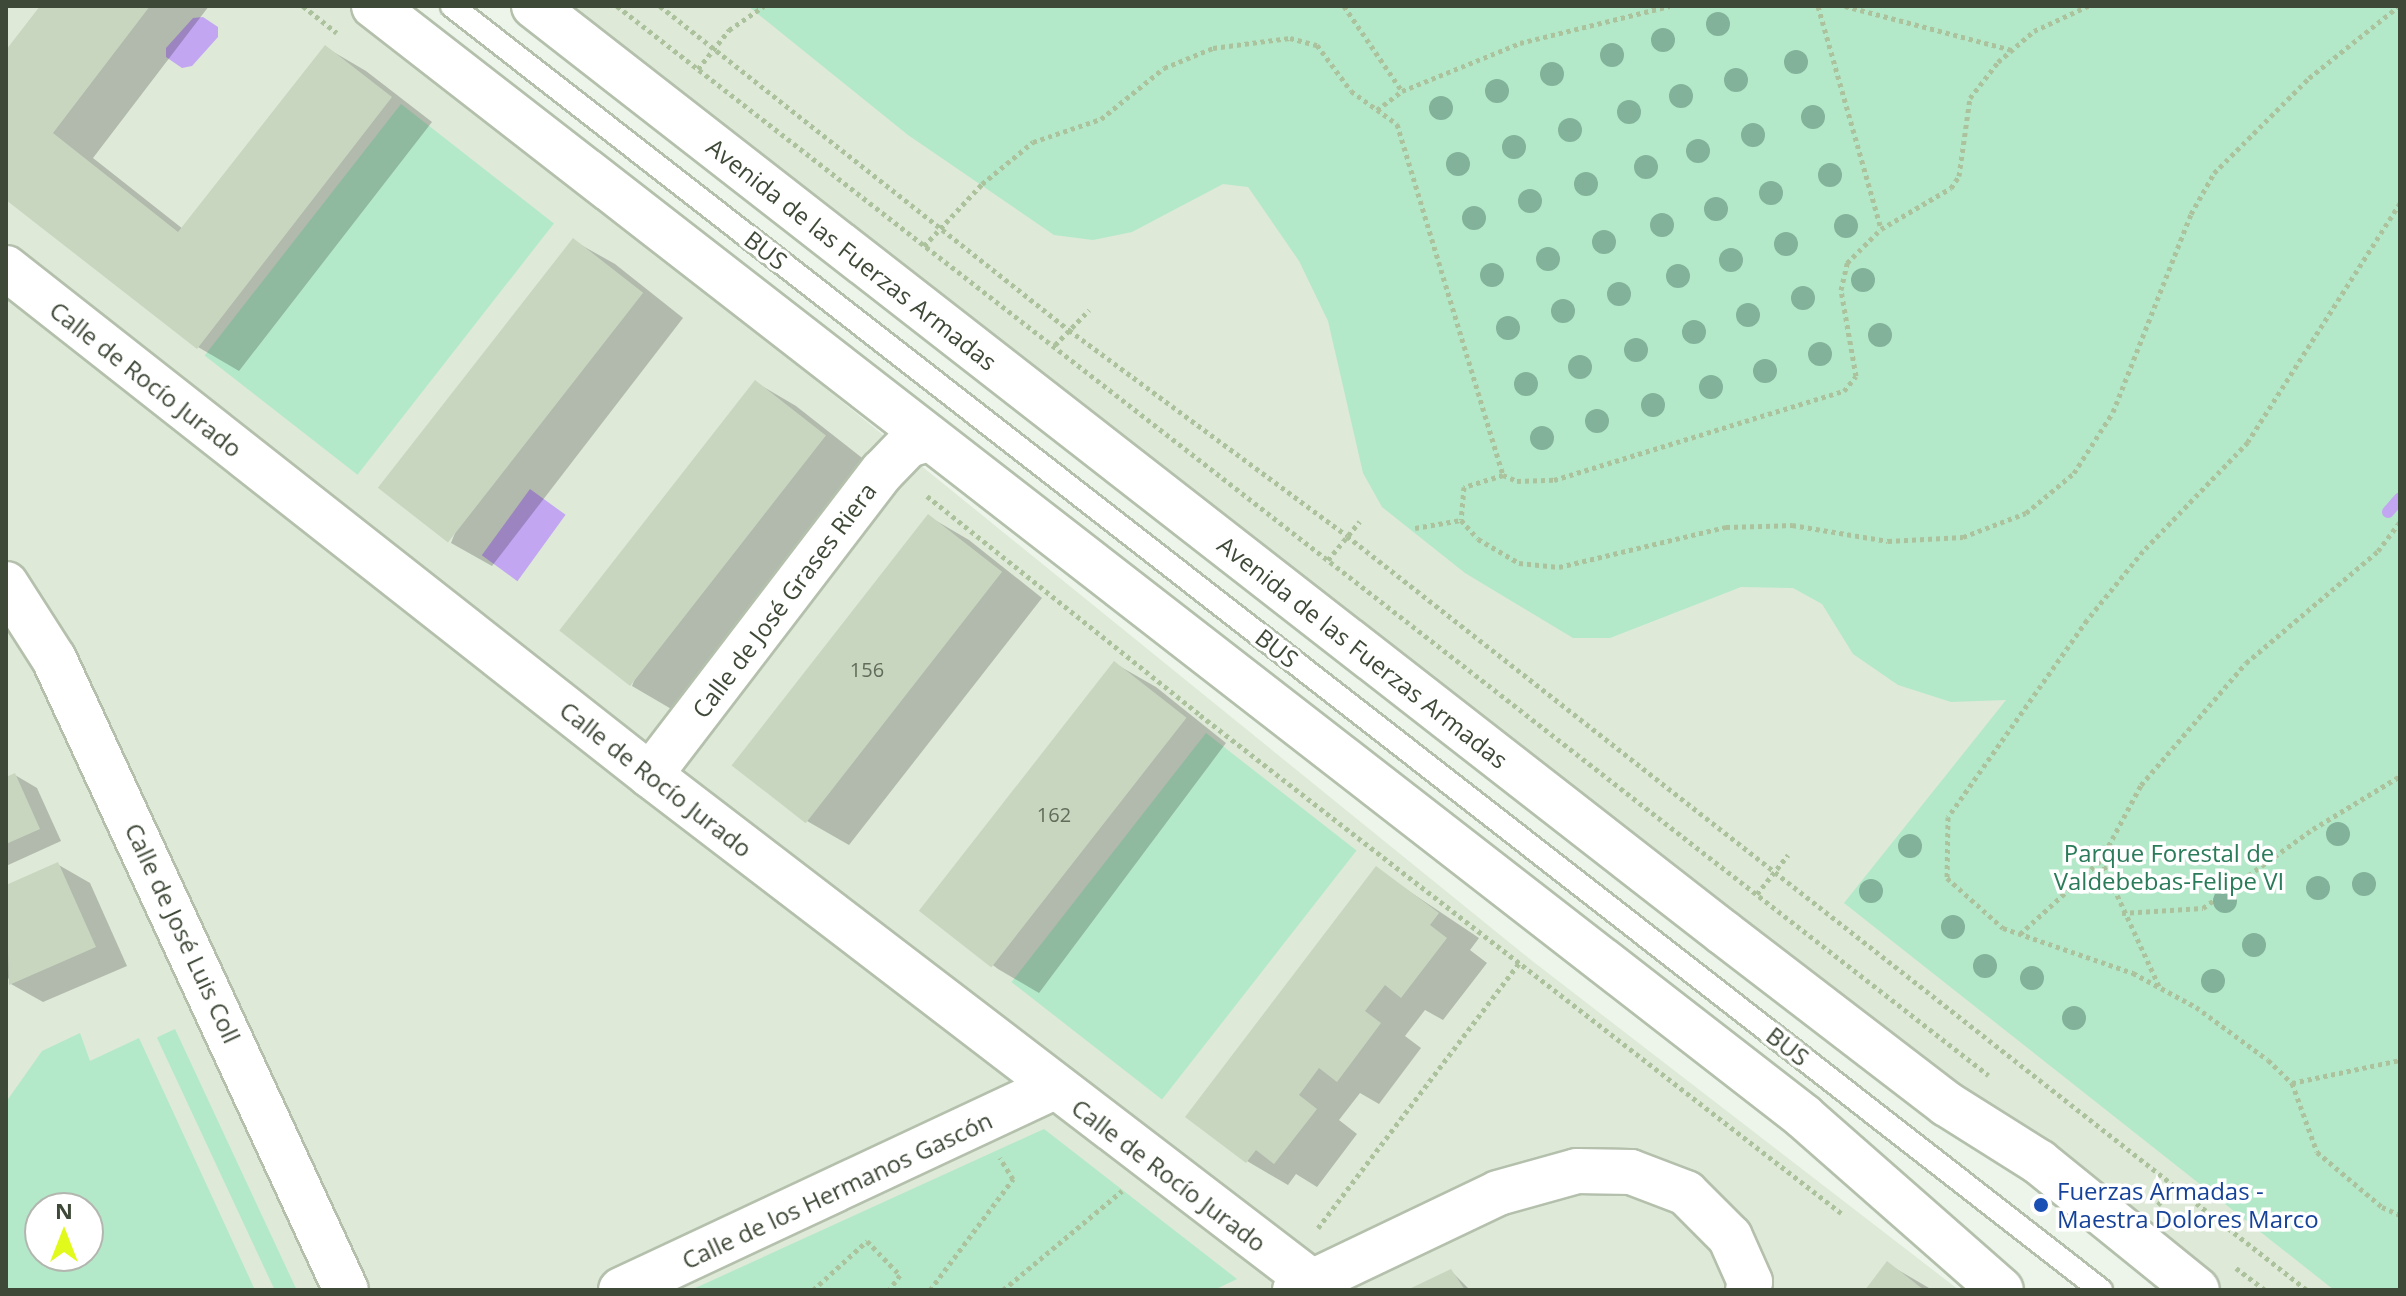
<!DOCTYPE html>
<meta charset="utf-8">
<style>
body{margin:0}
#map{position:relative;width:2406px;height:1296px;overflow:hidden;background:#edf5ea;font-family:"Open Sans",sans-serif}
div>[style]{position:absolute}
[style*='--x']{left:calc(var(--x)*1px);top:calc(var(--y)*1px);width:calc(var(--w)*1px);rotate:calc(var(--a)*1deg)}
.residential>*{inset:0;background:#dee9d8}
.green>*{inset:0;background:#b3e9c9;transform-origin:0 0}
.water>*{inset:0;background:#c2a6f1;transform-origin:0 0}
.shadow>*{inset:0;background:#0003}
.stream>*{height:12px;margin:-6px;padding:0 6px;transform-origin:6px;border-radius:6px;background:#c2a6f1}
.building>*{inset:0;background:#c9d6bf;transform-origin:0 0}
.path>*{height:5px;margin-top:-2.5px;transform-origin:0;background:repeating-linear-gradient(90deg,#acc29d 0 4px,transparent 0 8px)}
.roads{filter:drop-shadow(2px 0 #b4c0ac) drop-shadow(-2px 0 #b4c0ac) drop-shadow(0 2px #b4c0ac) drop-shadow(0 -2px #b4c0ac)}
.service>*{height:22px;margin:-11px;padding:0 11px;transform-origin:11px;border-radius:11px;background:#fff}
.minor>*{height:44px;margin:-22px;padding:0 22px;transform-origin:22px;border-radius:22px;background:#fff}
.tertiary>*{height:44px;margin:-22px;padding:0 22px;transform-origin:22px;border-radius:22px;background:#fff}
.trees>*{width:24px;height:24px;margin:-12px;border-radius:50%;background:#82b29a}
.dots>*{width:22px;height:22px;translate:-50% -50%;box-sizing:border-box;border:4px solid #fff;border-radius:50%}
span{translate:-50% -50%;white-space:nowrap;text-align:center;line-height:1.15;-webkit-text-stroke:7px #fff;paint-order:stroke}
.number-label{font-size:20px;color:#626c5a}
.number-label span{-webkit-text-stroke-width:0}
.street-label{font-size:24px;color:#3f4938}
.park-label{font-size:24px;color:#2a7b59}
.transit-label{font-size:24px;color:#164399}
.left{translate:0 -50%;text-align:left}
.frame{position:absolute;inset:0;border:8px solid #3f4938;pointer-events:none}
.north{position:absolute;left:24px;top:1192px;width:80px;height:80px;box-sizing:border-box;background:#fff;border:2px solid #b2b6af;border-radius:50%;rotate:0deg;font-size:22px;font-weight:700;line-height:32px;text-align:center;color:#3f4938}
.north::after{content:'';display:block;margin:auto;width:28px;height:36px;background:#e2fa1b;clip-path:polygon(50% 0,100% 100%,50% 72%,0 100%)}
</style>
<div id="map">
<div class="residential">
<div style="clip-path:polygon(evenodd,6px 6px,354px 6px,1531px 960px,1959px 1290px,6px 1290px,6px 6px,40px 1208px,88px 1208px,88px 1256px,40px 1256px,40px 1208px)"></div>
<div style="clip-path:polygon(514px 6px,2400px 6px,2400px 1290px,2197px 1290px)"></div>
</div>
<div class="green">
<div style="clip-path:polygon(748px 6px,2400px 6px,2400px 1290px,2334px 1290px,1844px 903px,2006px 700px,1951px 702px,1898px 685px,1853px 654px,1822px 604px,1793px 588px,1741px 587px,1610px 638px,1573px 638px,1465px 573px,1382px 507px,1363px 473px,1328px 321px,1299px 261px,1248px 187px,1223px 184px,1132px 232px,1093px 240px,1054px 235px,908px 135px)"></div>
<div style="left:401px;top:104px;width:194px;height:319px;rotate:38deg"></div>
<div style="left:1206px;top:733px;width:191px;height:316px;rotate:38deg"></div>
<div style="left:175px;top:1029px;width:288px;height:20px;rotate:65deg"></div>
<div style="clip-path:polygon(evenodd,80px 1033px,90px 1061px,139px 1038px,255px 1290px,6px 1290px,6px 1102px,42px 1051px,80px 1033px,88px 1208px,88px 1256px,40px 1256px,40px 1208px,88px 1208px)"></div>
<div style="clip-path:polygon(1044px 1129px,1237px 1279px,1214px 1290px,691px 1290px)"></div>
</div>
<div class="water">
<div style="clip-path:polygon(203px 17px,218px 27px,218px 37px,192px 66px,182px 68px,166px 57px,166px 48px,193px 18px)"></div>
<div style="left:530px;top:489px;width:44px;height:82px;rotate:36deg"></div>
</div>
<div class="shadow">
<div style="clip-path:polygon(43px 6px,209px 6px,93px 158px,183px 229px,325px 47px,366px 71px,432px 122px,239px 371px,198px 347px,6px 197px,6px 53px)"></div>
<div style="clip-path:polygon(574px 241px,615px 264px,683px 318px,492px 566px,451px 543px)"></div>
<div style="clip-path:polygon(755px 382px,796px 406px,866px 461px,673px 710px,632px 686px)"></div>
<div style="clip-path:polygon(928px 516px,969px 540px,1042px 598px,849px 845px,807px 821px,736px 766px)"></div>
<div style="clip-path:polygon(1114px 663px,1156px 687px,1226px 743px,1039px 993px,998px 969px,921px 910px)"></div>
<div style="clip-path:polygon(15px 775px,37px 788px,61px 841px,6px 866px,6px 779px)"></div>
<div style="clip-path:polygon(57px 864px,90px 883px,127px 966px,43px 1002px,11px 984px,6px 973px,6px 887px)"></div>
<div style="clip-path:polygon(1376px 869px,1479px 938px,1470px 950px,1487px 963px,1443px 1020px,1425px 1010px,1405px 1036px,1421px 1048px,1379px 1104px,1360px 1093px,1339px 1120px,1357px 1134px,1317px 1187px,1296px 1174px,1288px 1185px,1247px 1161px)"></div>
<div style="clip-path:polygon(1888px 1264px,1929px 1288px,1932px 1290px,1867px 1290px)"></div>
<div style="clip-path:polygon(1451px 1271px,1470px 1290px,1412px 1290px)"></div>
</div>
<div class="stream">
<div style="--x:2388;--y:512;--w:18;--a:-49"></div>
</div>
<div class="building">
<div style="clip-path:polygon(40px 6px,150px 6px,53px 133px,178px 232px,325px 45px,392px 97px,197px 349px,6px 200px,6px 50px)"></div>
<div style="left:573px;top:238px;width:89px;height:317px;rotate:38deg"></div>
<div style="left:755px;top:380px;width:90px;height:318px;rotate:38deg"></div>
<div style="left:928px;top:514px;width:94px;height:319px;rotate:38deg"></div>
<div style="left:1114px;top:661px;width:92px;height:317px;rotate:38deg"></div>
<div style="clip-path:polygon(15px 773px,40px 829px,6px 844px,6px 777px)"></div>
<div style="clip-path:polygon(58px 862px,96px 947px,9px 985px,6px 885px)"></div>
<div style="clip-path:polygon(1376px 866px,1439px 913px,1430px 925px,1447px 938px,1401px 998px,1385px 985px,1365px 1011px,1381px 1023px,1337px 1082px,1319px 1068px,1299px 1095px,1317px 1109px,1274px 1164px,1256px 1150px,1246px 1163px,1185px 1117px)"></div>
<div style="clip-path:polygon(1887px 1261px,1924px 1290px,1865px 1290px)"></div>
<div style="clip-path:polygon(1451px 1269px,1465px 1290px,1407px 1290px)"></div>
</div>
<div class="path">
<div style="--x:303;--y:6;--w:43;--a:38.5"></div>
<div style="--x:617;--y:6;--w:1739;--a:37.94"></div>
<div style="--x:660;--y:6;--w:522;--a:38.39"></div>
<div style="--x:1069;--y:330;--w:346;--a:36.5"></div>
<div style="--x:1347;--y:536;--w:1221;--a:38.15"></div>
<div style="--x:1344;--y:6;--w:103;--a:55.7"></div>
<div style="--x:1818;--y:6;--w:232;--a:74.2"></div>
<div style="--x:1845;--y:6;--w:173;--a:14.8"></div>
<div style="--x:698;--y:69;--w:50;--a:-51.5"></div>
<div style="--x:729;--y:30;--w:42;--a:-34.4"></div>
<div style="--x:1377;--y:110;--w:31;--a:-37"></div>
<div style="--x:1402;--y:91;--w:127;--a:-22.1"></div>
<div style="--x:1520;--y:43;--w:154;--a:-13.9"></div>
<div style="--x:2400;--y:203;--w:283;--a:122.5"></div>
<div style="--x:2248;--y:442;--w:151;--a:133.9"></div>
<div style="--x:2143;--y:551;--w:89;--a:129.1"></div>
<div style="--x:2087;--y:620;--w:241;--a:125.2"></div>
<div style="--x:1948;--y:817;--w:61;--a:90.9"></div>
<div style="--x:1947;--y:878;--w:75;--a:41.8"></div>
<div style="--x:2003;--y:928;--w:138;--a:19.1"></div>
<div style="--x:2133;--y:973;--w:72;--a:28.4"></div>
<div style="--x:2196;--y:1007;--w:89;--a:36.4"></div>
<div style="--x:2268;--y:1060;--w:33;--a:44"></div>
<div style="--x:2292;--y:1083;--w:73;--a:70.1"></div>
<div style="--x:2317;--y:1152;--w:85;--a:40.2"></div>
<div style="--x:2382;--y:1207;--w:20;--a:24"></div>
<div style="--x:924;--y:246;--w:85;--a:-46.9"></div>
<div style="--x:982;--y:184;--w:66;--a:-39.5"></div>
<div style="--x:1033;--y:142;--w:72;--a:-18.7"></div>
<div style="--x:1101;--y:119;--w:81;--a:-39"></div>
<div style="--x:1164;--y:68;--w:53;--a:-22.2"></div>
<div style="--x:1213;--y:48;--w:78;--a:-7.4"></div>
<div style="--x:1290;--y:38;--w:28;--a:15"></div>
<div style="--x:1317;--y:45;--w:57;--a:53.5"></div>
<div style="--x:1351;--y:91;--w:57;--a:35.7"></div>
<div style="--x:1397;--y:124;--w:367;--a:73.2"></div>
<div style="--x:1503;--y:475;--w:15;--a:23"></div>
<div style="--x:1517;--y:481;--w:37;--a:-2"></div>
<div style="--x:1554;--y:480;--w:303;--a:-17.1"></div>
<div style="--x:1844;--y:391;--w:19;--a:-51"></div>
<div style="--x:1856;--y:376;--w:87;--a:-99.9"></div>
<div style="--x:1841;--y:290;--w:28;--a:-77"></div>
<div style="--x:1847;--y:263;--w:48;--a:-45"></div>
<div style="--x:1881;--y:229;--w:81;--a:-30.4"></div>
<div style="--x:1951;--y:188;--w:14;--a:-56"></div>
<div style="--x:1959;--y:176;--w:79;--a:-82"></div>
<div style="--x:1970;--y:98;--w:46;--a:-52.1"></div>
<div style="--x:1998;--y:62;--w:48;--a:-40.7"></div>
<div style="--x:2034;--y:31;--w:60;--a:-24.8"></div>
<div style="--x:1055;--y:345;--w:49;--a:-45.8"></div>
<div style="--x:1503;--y:475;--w:41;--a:162.9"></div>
<div style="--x:1464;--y:487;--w:33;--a:95"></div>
<div style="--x:1461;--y:520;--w:25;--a:48"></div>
<div style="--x:1478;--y:539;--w:48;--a:30.3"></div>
<div style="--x:1519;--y:563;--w:40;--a:5.7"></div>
<div style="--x:1559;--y:567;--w:172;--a:-13.5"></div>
<div style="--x:1726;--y:527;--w:66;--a:-1.7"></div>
<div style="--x:1792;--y:525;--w:97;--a:9.5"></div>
<div style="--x:1888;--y:541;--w:75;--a:-3.1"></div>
<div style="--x:1963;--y:537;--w:67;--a:-20.9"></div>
<div style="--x:2026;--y:513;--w:62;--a:-39.8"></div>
<div style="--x:2074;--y:473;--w:72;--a:-57.4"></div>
<div style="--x:2113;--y:412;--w:213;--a:-68.5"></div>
<div style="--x:2191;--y:214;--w:47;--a:-60.7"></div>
<div style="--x:2214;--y:173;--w:134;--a:-45"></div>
<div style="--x:2309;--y:78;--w:115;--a:-38.7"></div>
<div style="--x:927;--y:496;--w:350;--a:38.7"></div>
<div style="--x:1200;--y:715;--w:812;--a:37.84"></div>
<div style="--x:1415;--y:528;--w:47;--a:-9.9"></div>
<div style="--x:1328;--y:560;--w:50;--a:-50.6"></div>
<div style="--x:1757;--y:894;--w:50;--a:-51.5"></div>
<div style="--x:2122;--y:913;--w:81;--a:-3.5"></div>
<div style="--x:2203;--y:908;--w:135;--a:-35.7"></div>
<div style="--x:2313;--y:829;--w:102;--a:-31.3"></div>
<div style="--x:2020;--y:934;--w:110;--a:-42.4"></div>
<div style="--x:2159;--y:986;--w:139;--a:-114.7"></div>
<div style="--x:2101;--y:860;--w:85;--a:-61.9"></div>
<div style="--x:2141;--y:785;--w:161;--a:-49.3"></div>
<div style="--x:2246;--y:663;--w:173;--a:-40.3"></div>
<div style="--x:2378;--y:551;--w:36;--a:-53"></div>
<div style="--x:2292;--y:1083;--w:110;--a:-12"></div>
<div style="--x:2158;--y:1205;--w:23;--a:-50"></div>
<div style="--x:1318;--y:1228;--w:333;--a:-52.8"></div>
<div style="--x:2236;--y:1268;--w:36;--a:37"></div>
<div style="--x:813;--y:1290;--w:73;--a:-42.2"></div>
<div style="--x:867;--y:1241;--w:47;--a:45.9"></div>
<div style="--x:900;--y:1275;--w:19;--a:126"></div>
<div style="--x:930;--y:1290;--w:139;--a:-53.2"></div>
<div style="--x:1013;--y:1179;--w:25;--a:-122"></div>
<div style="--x:1003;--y:1290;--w:155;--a:-39.8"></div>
</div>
<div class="roads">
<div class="service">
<div style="--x:452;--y:6;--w:2090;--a:37.91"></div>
</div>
<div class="minor">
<div style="--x:6;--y:268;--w:820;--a:38.21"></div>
<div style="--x:650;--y:775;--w:834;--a:37.45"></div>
<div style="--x:6;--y:584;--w:89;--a:57.4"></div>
<div style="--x:54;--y:659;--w:695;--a:65.17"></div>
<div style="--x:650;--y:775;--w:382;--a:-52.6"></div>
<div style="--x:882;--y:472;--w:37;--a:-46"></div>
<div style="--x:908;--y:445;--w:22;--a:-16"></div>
<div style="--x:621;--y:1290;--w:477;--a:-25.1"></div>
<div style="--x:1295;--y:1290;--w:225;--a:-25.5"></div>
<div style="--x:1498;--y:1193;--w:82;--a:-15.6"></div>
<div style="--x:1577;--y:1171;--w:54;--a:1.1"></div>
<div style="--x:1631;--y:1172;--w:59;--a:20.9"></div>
<div style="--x:1686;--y:1193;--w:62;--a:45"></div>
<div style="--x:1730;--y:1237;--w:49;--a:66"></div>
<div style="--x:1750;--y:1282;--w:8;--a:104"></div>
</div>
<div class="tertiary">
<div style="--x:374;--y:6;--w:1811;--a:37.84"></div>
<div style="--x:1804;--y:1117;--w:262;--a:41.3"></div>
<div style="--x:534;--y:6;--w:1508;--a:37.92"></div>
<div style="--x:1724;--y:933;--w:281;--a:37.5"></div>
<div style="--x:1947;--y:1104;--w:109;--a:32.2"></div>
<div style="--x:2039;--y:1162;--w:203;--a:39"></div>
</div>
</div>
<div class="trees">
<div style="left:1718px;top:24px"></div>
<div style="left:1663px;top:40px"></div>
<div style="left:1612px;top:55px"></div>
<div style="left:1796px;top:62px"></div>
<div style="left:1552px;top:74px"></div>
<div style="left:1736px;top:80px"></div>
<div style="left:1497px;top:91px"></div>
<div style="left:1681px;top:96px"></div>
<div style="left:1441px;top:108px"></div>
<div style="left:1629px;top:112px"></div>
<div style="left:1813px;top:117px"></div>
<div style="left:1570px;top:130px"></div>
<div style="left:1753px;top:135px"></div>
<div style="left:1514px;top:147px"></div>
<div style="left:1698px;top:151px"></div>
<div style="left:1458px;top:164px"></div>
<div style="left:1646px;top:167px"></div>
<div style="left:1830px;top:175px"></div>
<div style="left:1586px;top:184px"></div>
<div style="left:1771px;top:193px"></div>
<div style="left:1530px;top:201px"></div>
<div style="left:1716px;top:209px"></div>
<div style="left:1474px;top:218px"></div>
<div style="left:1662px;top:225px"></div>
<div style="left:1846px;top:226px"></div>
<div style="left:1604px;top:242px"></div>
<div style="left:1786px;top:244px"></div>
<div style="left:1548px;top:259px"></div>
<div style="left:1731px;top:260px"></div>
<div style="left:1492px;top:275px"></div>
<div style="left:1678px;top:276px"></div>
<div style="left:1863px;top:280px"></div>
<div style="left:1619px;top:294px"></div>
<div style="left:1803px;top:298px"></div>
<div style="left:1563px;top:311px"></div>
<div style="left:1748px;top:315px"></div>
<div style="left:1508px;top:328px"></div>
<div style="left:1694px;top:332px"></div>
<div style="left:1880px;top:335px"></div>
<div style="left:1636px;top:350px"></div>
<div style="left:1820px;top:354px"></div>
<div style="left:1580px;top:367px"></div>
<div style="left:1765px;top:371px"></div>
<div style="left:1526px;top:384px"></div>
<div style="left:1711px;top:387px"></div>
<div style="left:1653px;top:405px"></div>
<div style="left:1597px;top:421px"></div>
<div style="left:1542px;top:438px"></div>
<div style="left:2338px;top:834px"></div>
<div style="left:1910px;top:846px"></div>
<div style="left:2364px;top:884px"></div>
<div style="left:2318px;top:888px"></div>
<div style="left:1871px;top:891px"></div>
<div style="left:2225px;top:901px"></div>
<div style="left:1953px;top:927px"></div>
<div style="left:2254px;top:945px"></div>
<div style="left:1985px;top:966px"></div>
<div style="left:2032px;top:978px"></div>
<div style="left:2213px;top:981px"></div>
<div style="left:2074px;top:1018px"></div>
</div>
<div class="dots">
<div style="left:2041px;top:1205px;background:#1a4fb4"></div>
</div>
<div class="number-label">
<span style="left:867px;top:669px">156</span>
<span style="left:1054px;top:814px">162</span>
</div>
<div class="street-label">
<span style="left:766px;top:250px;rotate:38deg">BUS</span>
<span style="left:852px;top:254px;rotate:38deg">Avenida de las Fuerzas Armadas</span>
<span style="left:146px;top:379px;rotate:38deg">Calle de Rocío Jurado</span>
<span style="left:784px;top:600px;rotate:-53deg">Calle de José Grases Riera</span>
<span style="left:1277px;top:648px;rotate:38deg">BUS</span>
<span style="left:1363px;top:652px;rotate:38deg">Avenida de las Fuerzas Armadas</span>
<span style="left:656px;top:779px;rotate:38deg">Calle de Rocío Jurado</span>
<span style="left:183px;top:933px;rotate:65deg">Calle de José Luis Coll</span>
<span style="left:1788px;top:1046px;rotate:38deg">BUS</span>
<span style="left:1169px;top:1175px;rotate:37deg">Calle de Rocío Jurado</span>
<span style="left:837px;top:1190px;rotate:-25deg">Calle de los Hermanos Gascón</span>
</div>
<div class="park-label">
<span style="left:2169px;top:867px">Parque Forestal de<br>Valdebebas-Felipe VI</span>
</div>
<div class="transit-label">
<span class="left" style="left:2057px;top:1205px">Fuerzas Armadas -<br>Maestra Dolores Marco</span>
</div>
<div class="frame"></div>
<div class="north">N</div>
</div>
